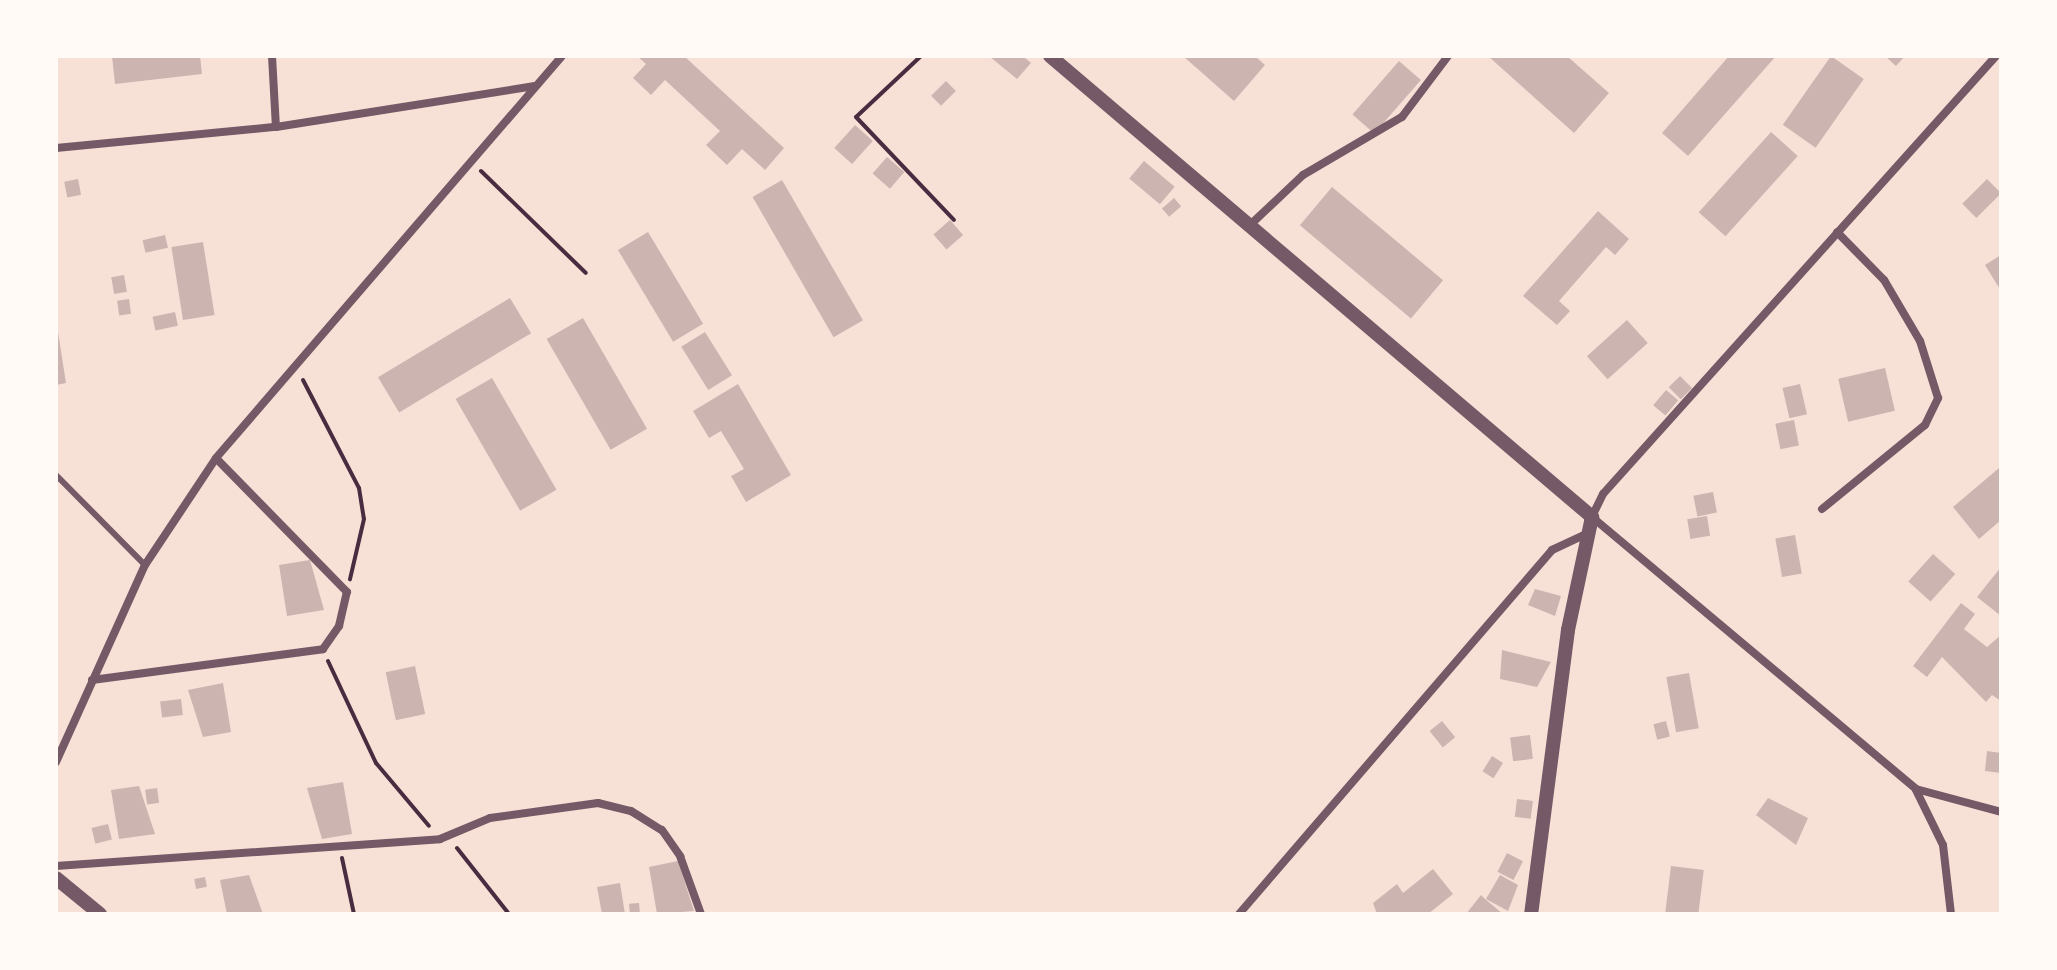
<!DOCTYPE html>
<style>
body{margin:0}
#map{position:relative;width:2057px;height:970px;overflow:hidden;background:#f7e1d7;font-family:"Space Grotesk",sans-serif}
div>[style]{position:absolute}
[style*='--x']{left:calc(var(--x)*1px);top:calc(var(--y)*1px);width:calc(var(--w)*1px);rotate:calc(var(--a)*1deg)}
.building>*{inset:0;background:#ccb4b1;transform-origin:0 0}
.path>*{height:4px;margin:-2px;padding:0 2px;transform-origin:2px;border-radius:2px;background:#4a2c40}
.service>*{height:6px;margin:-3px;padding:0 3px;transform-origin:3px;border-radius:3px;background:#755966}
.minor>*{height:8px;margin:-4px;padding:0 4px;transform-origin:4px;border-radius:4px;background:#755966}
.tertiary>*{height:14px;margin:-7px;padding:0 7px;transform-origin:7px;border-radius:7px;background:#755966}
span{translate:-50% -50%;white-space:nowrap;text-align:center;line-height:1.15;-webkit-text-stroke:8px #fffaf5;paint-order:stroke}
.frame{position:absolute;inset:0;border:58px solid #fffaf5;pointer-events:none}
</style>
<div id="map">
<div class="building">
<div style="clip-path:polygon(112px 56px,200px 56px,202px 74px,115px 84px)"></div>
<div style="clip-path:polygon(637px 56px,684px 56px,784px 148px,765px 170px,742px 149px,727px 165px,706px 145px,720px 131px,665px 80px,651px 95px,633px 78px,646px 64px)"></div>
<div style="clip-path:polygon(989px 56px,1023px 56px,1031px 63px,1017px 79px)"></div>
<div style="clip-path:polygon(1183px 56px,1255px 56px,1265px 65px,1234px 101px)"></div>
<div style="clip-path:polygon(1488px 56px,1567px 56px,1609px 93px,1574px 133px)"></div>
<div style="clip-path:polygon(1729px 56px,1776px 56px,1688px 156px,1662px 133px)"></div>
<div style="left:1831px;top:56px;width:40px;height:84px;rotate:35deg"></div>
<div style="clip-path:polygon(1885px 56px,1905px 56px,1896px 66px)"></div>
<div style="left:1399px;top:61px;width:29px;height:71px;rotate:41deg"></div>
<div style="left:946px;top:81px;width:14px;height:21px;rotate:45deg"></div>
<div style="left:855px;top:125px;width:24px;height:31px;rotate:42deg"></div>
<div style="left:1771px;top:132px;width:36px;height:108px;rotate:42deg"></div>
<div style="left:887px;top:157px;width:23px;height:22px;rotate:41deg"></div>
<div style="left:1144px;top:161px;width:40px;height:23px;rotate:40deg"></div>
<div style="left:78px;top:179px;width:16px;height:14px;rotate:79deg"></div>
<div style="left:1987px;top:179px;width:20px;height:35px;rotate:45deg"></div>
<div style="left:782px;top:180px;width:162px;height:34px;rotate:60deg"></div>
<div style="left:1332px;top:187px;width:145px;height:50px;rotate:40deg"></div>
<div style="left:1174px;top:198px;width:11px;height:16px;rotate:49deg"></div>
<div style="clip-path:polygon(1598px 211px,1629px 239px,1615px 255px,1606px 247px,1559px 301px,1570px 311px,1557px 325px,1523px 296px)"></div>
<div style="left:950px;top:220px;width:20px;height:22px;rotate:49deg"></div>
<div style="left:648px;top:232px;width:107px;height:35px;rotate:59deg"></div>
<div style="left:165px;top:235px;width:13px;height:23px;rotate:77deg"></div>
<div style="left:203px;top:242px;width:74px;height:32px;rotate:81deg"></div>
<div style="clip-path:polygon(2001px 255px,2001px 291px,1985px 265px)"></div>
<div style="left:124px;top:275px;width:17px;height:13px;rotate:80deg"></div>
<div style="left:510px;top:298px;width:41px;height:154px;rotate:59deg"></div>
<div style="left:129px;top:299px;width:15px;height:12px;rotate:82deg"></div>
<div style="left:175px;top:312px;width:14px;height:23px;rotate:78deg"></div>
<div style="left:583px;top:318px;width:128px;height:42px;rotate:60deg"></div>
<div style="left:1627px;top:320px;width:31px;height:54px;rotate:48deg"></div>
<div style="clip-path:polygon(58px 332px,66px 383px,56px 385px,56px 333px)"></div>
<div style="left:705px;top:332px;width:51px;height:28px;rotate:58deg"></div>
<div style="left:1885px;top:368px;width:44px;height:48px;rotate:77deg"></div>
<div style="left:1680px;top:376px;width:17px;height:16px;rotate:45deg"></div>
<div style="left:492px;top:378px;width:129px;height:42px;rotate:60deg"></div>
<div style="clip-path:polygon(738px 384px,791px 475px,746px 502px,731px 476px,744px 469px,721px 431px,709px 438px,693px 411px)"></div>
<div style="left:1800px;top:384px;width:31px;height:18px;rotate:77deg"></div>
<div style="left:1666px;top:390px;width:16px;height:20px;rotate:40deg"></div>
<div style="left:1794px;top:420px;width:26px;height:19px;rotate:79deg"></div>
<div style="clip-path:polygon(1999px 468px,2001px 520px,1979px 539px,1953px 507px)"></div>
<div style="left:1713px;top:492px;width:21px;height:20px;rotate:79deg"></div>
<div style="left:1707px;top:516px;width:20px;height:20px;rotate:81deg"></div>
<div style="left:1795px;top:535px;width:39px;height:20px;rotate:80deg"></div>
<div style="left:1933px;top:554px;width:30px;height:37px;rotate:42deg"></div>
<div style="clip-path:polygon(310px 560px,324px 610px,287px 616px,279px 565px)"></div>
<div style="clip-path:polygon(2001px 567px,2001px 616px,1977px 597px)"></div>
<div style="clip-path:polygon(1535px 589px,1561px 596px,1555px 616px,1528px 605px)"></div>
<div style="clip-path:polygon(1961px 603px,1975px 614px,1964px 629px,1987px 647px,2001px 635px,2001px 701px,1992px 695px,1986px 702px,1942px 657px,1927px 677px,1913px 666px)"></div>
<div style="clip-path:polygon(1502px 650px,1551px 662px,1537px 687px,1500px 679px)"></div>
<div style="left:415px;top:666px;width:49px;height:30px;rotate:78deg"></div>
<div style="left:1689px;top:673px;width:56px;height:23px;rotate:80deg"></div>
<div style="clip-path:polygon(223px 683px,231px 732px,203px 737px,188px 690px)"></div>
<div style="left:181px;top:699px;width:16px;height:21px;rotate:83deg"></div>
<div style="left:1442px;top:721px;width:21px;height:16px;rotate:51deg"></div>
<div style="left:1666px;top:721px;width:16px;height:13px;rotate:76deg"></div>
<div style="left:1530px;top:735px;width:24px;height:20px;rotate:83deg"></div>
<div style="clip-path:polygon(1987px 751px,2001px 753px,2001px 773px,1985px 771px)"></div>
<div style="left:1492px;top:756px;width:13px;height:18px;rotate:32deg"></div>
<div style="clip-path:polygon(343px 782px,352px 834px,322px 839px,307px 788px)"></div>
<div style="clip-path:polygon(139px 786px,155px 834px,119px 839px,111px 790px)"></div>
<div style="left:157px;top:788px;width:15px;height:12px;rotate:82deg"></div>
<div style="clip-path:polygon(1768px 798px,1808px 818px,1796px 845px,1756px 815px)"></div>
<div style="left:1517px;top:799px;width:16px;height:18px;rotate:7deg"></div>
<div style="left:108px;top:824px;width:16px;height:17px;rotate:76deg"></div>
<div style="left:1507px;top:853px;width:18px;height:21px;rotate:27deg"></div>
<div style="clip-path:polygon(678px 861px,694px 911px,657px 914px,649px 867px)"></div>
<div style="left:1671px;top:866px;width:33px;height:48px;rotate:7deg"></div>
<div style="clip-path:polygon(1433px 869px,1453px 894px,1428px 914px,1377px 914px,1373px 903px,1397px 884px,1403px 893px)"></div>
<div style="clip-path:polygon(249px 875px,263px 914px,227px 914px,220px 880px)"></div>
<div style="clip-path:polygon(1500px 875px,1518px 885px,1508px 911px,1486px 899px)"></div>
<div style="left:205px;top:877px;width:10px;height:11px;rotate:79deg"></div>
<div style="clip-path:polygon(620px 883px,625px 914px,602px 914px,597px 887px)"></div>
<div style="clip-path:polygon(1481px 895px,1485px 899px,1503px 914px,1466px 914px)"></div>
<div style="left:639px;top:903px;width:11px;height:10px;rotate:85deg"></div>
</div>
<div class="path">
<div style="--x:921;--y:56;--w:89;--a:136.8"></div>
<div style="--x:856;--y:117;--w:142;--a:46.4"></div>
<div style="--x:481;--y:171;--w:146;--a:44.2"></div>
<div style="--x:303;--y:380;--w:122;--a:62.6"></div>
<div style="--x:359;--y:488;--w:31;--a:81"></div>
<div style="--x:364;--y:519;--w:62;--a:103.1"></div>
<div style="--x:328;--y:661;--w:113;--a:64.8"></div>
<div style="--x:376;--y:763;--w:82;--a:49.9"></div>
<div style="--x:457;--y:848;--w:84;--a:51.8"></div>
<div style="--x:342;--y:858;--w:57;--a:77.9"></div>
</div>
<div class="service">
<div style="--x:56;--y:475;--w:127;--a:45.3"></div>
</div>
<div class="minor">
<div style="--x:272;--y:56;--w:71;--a:86.8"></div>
<div style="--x:1996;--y:56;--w:588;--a:131.9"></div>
<div style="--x:1603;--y:494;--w:25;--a:116"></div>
<div style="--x:1592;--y:517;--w:423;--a:40"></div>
<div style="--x:1916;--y:789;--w:88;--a:15.1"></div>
<div style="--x:56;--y:148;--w:221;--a:-5.5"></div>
<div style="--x:276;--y:127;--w:262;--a:-9"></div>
<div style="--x:1250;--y:225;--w:73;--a:-43.3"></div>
<div style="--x:1303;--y:175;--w:115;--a:-30.4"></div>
<div style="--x:1402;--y:117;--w:76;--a:-53"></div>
<div style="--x:1822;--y:509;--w:133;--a:-39.2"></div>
<div style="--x:1925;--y:425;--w:30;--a:-64"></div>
<div style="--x:1938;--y:398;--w:60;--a:-107.5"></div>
<div style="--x:1920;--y:341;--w:71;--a:-120.5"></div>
<div style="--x:1884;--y:280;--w:67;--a:-134.4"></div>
<div style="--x:92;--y:680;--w:233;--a:-7.6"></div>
<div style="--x:323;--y:649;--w:28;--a:-55"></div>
<div style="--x:339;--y:626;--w:35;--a:-77"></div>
<div style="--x:347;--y:592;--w:187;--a:-134.4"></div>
<div style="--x:56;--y:762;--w:216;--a:-65.7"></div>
<div style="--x:145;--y:565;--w:128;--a:-56.4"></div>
<div style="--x:216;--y:458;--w:530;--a:-49.28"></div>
<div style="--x:1916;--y:790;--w:61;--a:63.9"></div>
<div style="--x:1943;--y:845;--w:69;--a:83.4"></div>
<div style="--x:56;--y:866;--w:385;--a:-4"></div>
<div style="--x:440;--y:839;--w:54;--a:-22.8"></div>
<div style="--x:490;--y:818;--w:109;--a:-7.9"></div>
<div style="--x:598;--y:803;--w:34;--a:14"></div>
<div style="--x:631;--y:811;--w:36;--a:32"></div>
<div style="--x:662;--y:830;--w:32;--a:55"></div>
<div style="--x:680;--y:856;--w:62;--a:70.1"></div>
<div style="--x:1239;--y:914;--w:480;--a:-49.3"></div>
<div style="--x:1552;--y:550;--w:38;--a:-25"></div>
</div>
<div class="tertiary">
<div style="--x:1050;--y:56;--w:712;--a:40.38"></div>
<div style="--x:1592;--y:517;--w:116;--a:102"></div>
<div style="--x:1568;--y:630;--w:286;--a:97.4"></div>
<div style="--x:56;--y:878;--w:57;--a:39.3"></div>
</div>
<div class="frame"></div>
</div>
